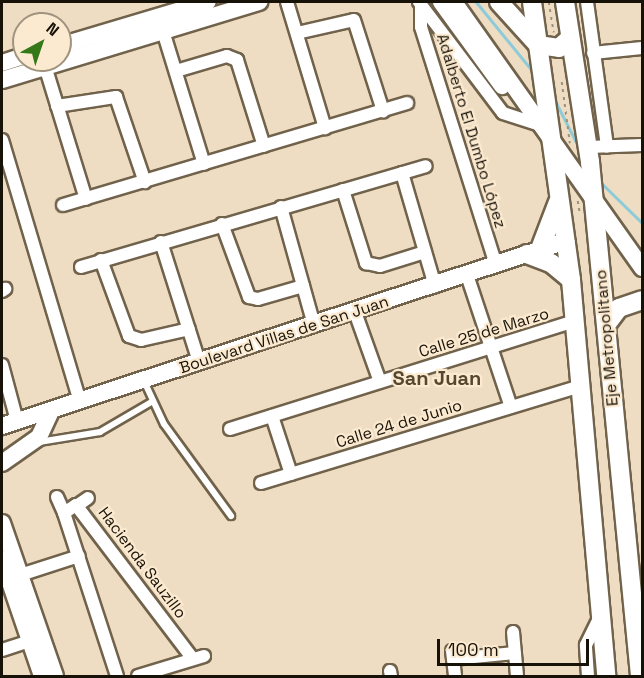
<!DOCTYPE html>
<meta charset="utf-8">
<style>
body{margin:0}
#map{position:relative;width:644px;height:678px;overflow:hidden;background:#eeddc3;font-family:"Space Grotesk",sans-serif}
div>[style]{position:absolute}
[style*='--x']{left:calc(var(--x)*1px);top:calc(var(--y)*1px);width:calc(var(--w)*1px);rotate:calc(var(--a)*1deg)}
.stream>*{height:3px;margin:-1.5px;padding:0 1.5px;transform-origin:1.5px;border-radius:1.5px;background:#8ecbd9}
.path>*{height:1.5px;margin-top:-0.75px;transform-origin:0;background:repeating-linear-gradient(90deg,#9d907c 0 3px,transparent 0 7.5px)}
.roads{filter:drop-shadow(2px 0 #71624b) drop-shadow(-2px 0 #71624b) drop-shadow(0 2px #71624b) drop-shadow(0 -2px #71624b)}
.lane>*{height:6px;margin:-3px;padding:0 3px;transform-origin:3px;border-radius:3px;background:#fff}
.street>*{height:12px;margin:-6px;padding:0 6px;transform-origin:6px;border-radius:6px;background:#fff}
.secondary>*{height:16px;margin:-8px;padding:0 8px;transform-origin:8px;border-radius:8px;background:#fff}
.primary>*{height:18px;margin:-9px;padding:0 9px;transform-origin:9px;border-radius:9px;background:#fff}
span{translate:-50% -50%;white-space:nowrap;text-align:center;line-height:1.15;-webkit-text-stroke:4.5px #fcead0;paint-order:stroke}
.street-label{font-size:16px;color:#171208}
.quarter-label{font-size:20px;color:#554730;font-weight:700}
.frame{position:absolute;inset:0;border:3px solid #171208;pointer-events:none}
.north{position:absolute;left:12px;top:12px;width:60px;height:60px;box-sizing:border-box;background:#fcead0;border:2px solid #a09480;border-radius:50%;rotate:40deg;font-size:16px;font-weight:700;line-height:24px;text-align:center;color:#171208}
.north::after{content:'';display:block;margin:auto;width:21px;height:27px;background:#347818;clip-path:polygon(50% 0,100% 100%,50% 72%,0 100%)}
.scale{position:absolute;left:437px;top:639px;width:152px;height:27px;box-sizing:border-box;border:3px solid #171208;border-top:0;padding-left:8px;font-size:18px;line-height:21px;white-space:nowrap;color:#171208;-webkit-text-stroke:4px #fcead0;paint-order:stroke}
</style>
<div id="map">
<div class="stream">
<div style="--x:476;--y:2;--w:92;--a:50.8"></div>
<div style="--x:553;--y:97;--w:59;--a:63"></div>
<div style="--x:599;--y:181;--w:60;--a:44.3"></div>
</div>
<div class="path">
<div style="--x:549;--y:2;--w:31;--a:81"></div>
<div style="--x:562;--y:82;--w:62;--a:82.5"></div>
<div style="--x:578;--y:201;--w:13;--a:81"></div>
</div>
<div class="roads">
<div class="lane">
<div style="--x:144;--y:381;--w:47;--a:65.1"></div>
<div style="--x:164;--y:424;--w:114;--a:53.9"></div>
<div style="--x:39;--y:442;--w:62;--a:-9.3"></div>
<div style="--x:100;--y:432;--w:61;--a:-30.3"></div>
</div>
<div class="street">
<div style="--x:287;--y:2;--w:132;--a:73.2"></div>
<div style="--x:419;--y:2;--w:139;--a:52.9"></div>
<div style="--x:503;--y:113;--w:36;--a:18"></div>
<div style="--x:587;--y:2;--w:146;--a:82.1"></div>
<div style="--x:421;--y:5;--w:22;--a:90"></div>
<div style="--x:421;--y:27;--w:250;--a:72.5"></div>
<div style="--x:163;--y:31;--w:139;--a:72.9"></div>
<div style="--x:297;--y:33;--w:58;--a:-12.8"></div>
<div style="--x:354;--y:20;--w:96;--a:72.3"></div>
<div style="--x:593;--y:53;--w:49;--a:-5.8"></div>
<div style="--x:45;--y:66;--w:139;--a:72.9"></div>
<div style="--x:176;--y:71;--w:53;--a:-16.4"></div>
<div style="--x:227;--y:56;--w:11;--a:22"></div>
<div style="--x:237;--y:60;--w:90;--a:72.6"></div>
<div style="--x:57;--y:106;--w:60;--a:-8.7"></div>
<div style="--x:116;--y:97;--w:90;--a:71.2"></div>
<div style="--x:2;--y:140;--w:272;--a:73.4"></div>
<div style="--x:589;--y:147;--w:53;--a:-2.2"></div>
<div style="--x:402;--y:173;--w:118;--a:73.7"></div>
<div style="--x:343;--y:190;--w:77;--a:72.5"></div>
<div style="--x:366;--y:263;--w:14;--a:12"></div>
<div style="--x:380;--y:266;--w:47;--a:-17.3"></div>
<div style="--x:63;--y:205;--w:359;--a:-16.5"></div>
<div style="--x:281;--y:207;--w:123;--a:74.4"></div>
<div style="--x:222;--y:224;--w:78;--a:69.7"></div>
<div style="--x:249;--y:297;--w:9;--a:13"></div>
<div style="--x:258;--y:299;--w:47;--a:-16.1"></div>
<div style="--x:161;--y:242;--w:126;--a:72.4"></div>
<div style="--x:101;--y:260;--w:81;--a:69.8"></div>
<div style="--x:129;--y:336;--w:13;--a:18"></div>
<div style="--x:141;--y:340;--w:49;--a:-12.9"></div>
<div style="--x:81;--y:267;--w:359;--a:-16.3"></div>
<div style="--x:467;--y:275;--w:139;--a:71.6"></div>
<div style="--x:2;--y:291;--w:4;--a:-34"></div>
<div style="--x:355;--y:312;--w:74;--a:70.3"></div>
<div style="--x:2;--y:365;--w:58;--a:75"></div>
<div style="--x:272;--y:416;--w:61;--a:71.9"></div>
<div style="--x:230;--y:429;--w:362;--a:-17.4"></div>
<div style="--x:261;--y:483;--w:334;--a:-16.9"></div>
<div style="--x:57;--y:497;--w:17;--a:66"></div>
<div style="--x:78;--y:505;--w:12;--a:-35"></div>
<div style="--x:14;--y:577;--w:68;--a:-17.9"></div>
<div style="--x:513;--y:632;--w:44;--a:84.8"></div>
<div style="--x:2;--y:650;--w:28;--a:-18"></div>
<div style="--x:452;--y:651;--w:25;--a:83"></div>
<div style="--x:453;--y:659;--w:62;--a:-5.5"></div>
<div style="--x:390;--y:671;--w:5;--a:79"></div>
<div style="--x:117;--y:676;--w:171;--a:-108"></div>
<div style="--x:64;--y:513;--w:14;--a:-34"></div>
<div style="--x:76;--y:505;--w:193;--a:52.8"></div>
<div style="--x:138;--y:676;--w:69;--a:-16.9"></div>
<div style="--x:588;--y:676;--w:31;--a:-94"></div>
<div style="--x:586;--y:645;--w:30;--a:-64"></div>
</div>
<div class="secondary">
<div style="--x:441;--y:2;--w:104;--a:54"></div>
<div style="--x:454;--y:2;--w:326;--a:54.7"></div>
<div style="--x:60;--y:46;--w:154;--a:-16.6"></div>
<div style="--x:2;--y:63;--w:23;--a:-18"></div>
<div style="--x:2;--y:80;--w:269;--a:-16.9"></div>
<div style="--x:2;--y:426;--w:594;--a:-18.16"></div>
<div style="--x:2;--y:463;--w:45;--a:-35.1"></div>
<div style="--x:39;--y:437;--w:29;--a:-65"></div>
<div style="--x:2;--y:523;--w:162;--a:70.9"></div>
<div style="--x:2;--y:559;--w:124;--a:71.1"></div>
</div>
<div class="primary">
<div style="--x:499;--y:2;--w:58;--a:47.8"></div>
<div style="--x:538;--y:45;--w:21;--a:8"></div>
<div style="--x:559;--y:48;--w:15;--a:-42"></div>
<div style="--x:532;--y:2;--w:281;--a:82"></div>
<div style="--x:571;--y:280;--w:398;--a:84.9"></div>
<div style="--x:565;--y:2;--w:162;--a:81.1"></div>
<div style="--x:590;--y:162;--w:516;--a:84.44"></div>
<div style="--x:540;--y:249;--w:50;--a:-69"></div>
<div style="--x:527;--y:254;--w:26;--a:21"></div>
<div style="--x:551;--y:263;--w:26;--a:40"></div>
<div style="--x:606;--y:325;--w:21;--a:-53"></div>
<div style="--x:619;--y:308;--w:24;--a:-19"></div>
</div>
</div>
<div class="street-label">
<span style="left:471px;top:131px;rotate:73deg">Adalberto El Dumbo López</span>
<span style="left:484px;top:333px;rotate:-17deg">Calle 25 de Marzo</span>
<span style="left:284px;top:335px;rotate:-18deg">Boulevard Villas de San Juan</span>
<span style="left:607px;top:338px;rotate:-95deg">Eje Metropolitano</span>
<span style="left:399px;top:424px;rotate:-17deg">Calle 24 de Junio</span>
<span style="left:142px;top:563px;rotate:53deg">Hacienda Sauzillo</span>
</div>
<div class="quarter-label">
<span style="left:437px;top:378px">San Juan</span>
</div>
<div class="frame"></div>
<div class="north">N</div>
<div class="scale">100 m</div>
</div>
